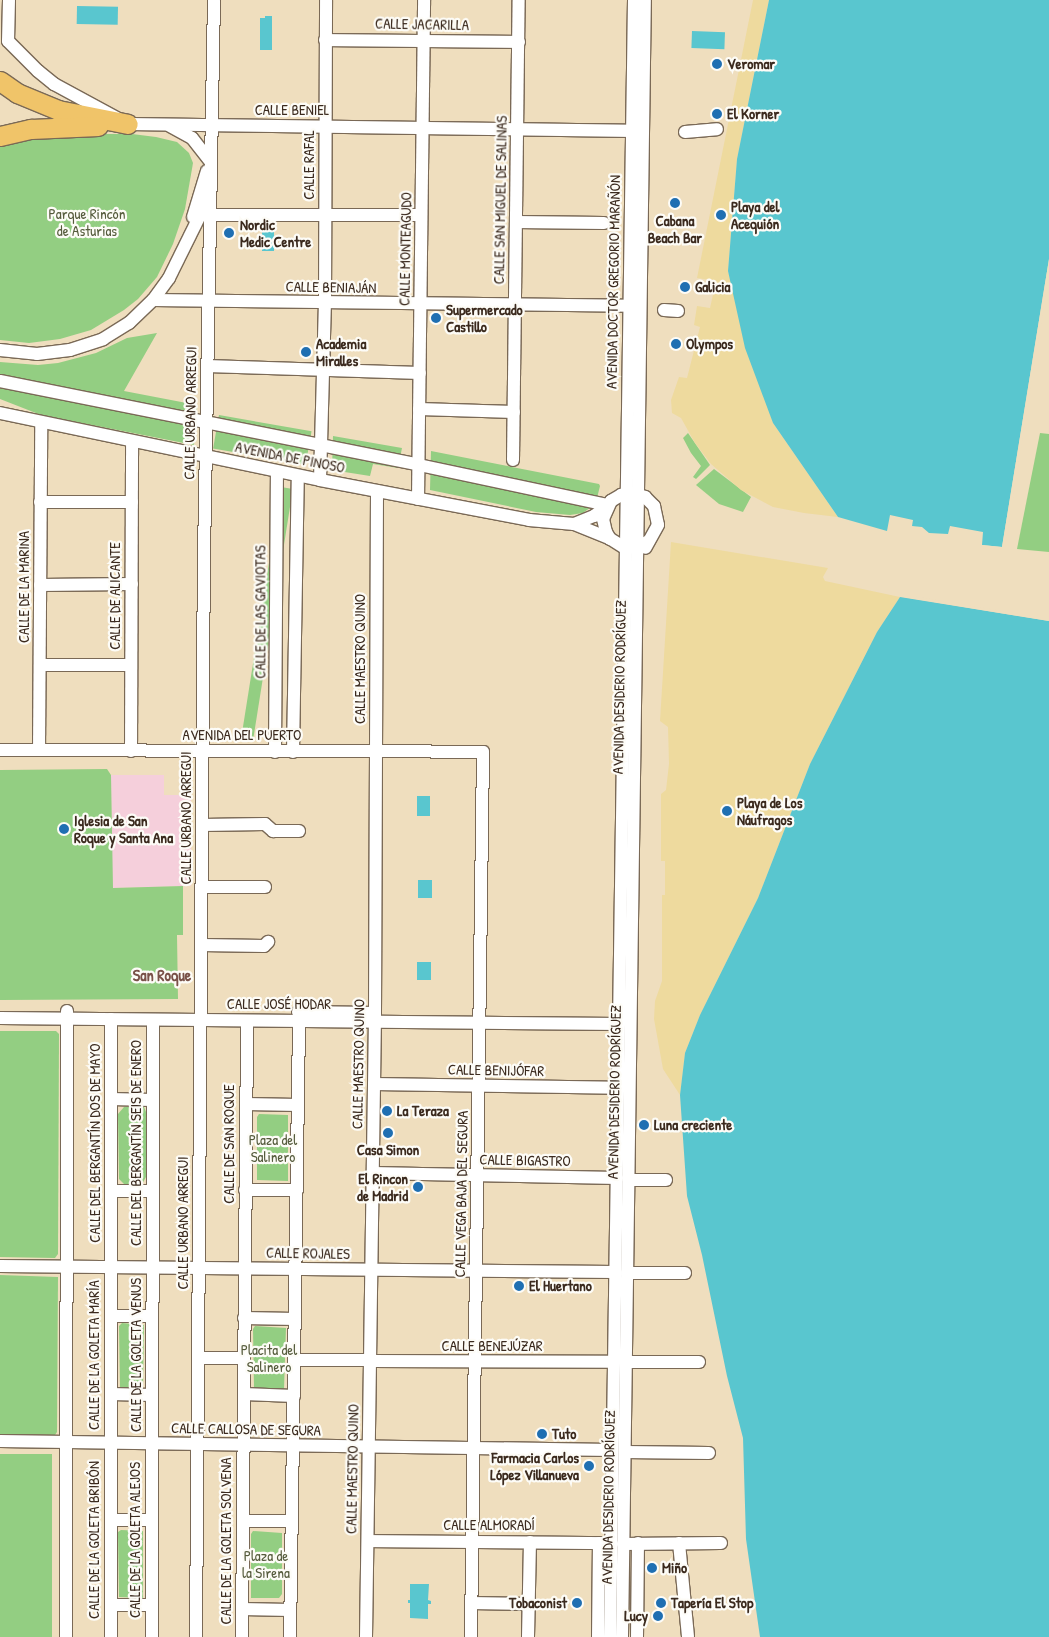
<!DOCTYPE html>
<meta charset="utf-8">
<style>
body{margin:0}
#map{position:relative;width:1049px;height:1637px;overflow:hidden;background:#efdebe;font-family:"Patrick Hand",sans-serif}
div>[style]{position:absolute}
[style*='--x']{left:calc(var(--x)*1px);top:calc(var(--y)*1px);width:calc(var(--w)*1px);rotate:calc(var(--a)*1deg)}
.built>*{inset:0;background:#f5cfdb}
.green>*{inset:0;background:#93ce82;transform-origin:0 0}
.sand>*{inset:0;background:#eeda9e}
.water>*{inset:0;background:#59c6cf;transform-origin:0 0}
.pier>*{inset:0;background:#efdebe}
.roads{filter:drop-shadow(1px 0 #7a6956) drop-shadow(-1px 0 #7a6956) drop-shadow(0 1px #7a6956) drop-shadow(0 -1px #7a6956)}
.minor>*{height:12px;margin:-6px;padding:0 6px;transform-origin:6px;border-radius:6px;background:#fff}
.highway>*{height:19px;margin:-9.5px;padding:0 9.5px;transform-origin:9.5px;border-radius:9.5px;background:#f0c469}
.dots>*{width:14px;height:14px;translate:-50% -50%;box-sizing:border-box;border:2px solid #fdfcf7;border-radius:50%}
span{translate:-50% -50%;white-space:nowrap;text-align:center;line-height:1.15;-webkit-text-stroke:4.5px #fdfcf7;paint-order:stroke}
.street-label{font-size:15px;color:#3b2a1e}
.poi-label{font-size:15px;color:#3b2a1e;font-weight:700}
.left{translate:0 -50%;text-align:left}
.right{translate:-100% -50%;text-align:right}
.park-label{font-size:15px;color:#555b3c}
.neighbourhood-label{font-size:16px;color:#7a5249;font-weight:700}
</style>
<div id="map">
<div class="built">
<div style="clip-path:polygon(111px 775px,164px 775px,164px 795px,191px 795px,191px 886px,112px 888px)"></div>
</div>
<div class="green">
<div style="clip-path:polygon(49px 134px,132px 134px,156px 137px,177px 142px,189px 153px,193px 163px,185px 209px,173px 244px,157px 277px,138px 299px,124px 310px,91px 330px,60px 339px,29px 343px,0 340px,0 145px,12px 140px)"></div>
<div style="clip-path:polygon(157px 333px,124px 391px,197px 405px,194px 445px,41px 415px,0 399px,0 362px,38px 365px,58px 363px,96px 353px,127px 338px)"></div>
<div style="left:219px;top:415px;width:94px;height:34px;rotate:10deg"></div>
<div style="clip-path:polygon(688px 433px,710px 465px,696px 479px,693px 477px,701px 466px,691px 453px,683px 438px)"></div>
<div style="clip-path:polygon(1040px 433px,1049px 434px,1049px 552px,1017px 549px)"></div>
<div style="clip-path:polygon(333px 436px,402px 448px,398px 468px,373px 464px,370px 476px,332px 470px)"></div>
<div style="clip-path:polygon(431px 451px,599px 484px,600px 486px,596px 502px,591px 507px,583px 513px,570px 515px,536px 512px,430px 490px)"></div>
<div style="clip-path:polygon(714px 469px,751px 497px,743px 512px,719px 504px,696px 485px)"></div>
<div style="left:281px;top:487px;width:12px;height:255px;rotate:9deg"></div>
<div style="clip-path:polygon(107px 769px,111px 775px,113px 888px,183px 886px,183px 935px,177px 935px,178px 999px,0 1000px,0 770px)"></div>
<div style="clip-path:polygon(0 1031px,56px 1031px,59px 1034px,58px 1254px,55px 1258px,0 1257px)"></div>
<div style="clip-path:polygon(139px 1106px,144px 1107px,146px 1112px,146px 1177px,142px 1184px,124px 1184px,119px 1179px,118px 1114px,124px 1107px)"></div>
<div style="clip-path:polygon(259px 1114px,288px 1115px,288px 1181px,257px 1180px,257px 1117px)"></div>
<div style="clip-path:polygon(0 1275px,58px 1277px,57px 1432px,55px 1435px,0 1434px)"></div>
<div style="clip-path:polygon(122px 1323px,144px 1325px,143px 1389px,120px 1387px,119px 1326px)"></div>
<div style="clip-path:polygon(255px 1326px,286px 1328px,284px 1389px,254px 1388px,253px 1329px)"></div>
<div style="left:0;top:1454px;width:52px;height:183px"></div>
<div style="clip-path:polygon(121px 1530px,143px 1531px,143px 1598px,119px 1597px,118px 1532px)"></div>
<div style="clip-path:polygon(253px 1531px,282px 1533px,282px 1594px,279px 1598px,251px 1598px,251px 1534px)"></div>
</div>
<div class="sand">
<div style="clip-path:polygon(753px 0,769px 0,737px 159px,728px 271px,773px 423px,838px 517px,804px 513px,773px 507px,741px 490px,711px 464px,695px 443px,681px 418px,672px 413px,671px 400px,679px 377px,687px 378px,700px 327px,694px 325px,697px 306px,710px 308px,716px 281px,697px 278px)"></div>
<div style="clip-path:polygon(671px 542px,828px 568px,823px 577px,825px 581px,900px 597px,877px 632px,810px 764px,758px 898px,700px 1015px,685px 1053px,680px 1095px,663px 1069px,654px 1019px,655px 1001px,662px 981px,662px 895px,665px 895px,665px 861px,661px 861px,661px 794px,666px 790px,669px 764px,668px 727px,660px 721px)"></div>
</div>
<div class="water">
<div style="clip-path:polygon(769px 0,1049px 0,1049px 259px,1002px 547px,982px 545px,983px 532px,950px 526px,948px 534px,929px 533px,922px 527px,912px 526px,913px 520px,890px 515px,887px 531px,838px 517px,773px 423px,745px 348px,728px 271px,737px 159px)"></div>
<div style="left:77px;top:6px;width:41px;height:18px;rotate:1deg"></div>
<div style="clip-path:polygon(265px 16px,272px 16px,272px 50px,260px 50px,260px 18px,265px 18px)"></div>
<div style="left:692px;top:31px;width:33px;height:17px;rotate:2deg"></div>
<div style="left:262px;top:229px;width:12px;height:22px"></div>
<div style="clip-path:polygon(900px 597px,1049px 621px,1049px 1637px,760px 1637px,746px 1539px,743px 1438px,727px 1376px,702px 1255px,687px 1196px,680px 1095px,685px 1053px,700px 1015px,758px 898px,810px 764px,877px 632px)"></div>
<div style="left:417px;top:796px;width:13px;height:20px"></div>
<div style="left:418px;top:880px;width:14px;height:18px"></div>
<div style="left:417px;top:962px;width:14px;height:18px"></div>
<div style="clip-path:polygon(410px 1584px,429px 1584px,428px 1600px,431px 1601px,431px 1604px,428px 1604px,428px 1619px,410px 1618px,410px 1603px,408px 1603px,408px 1600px,410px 1600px)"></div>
</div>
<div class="pier">
<div style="clip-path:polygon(1049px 259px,1049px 275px,1005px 548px,1002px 550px,982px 548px,982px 545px,1002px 547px)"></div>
<div style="clip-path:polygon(900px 594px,1049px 619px,1049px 621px,897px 596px)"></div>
</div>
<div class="roads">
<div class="minor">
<div style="--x:9;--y:0;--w:41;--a:91.4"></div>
<div style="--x:8;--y:41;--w:42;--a:45"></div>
<div style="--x:38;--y:71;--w:21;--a:39"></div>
<div style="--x:54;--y:84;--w:84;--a:28.4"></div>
<div style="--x:128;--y:124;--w:512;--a:0.78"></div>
<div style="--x:325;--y:40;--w:194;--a:0.6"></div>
<div style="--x:170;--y:126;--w:25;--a:29"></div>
<div style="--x:192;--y:138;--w:29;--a:52"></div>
<div style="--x:685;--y:132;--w:32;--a:-5"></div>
<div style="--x:210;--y:215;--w:211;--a:0"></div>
<div style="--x:193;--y:217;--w:48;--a:-73.1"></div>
<div style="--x:516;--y:222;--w:88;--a:0.7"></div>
<div style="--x:153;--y:300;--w:476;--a:0.7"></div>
<div style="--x:664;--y:310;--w:14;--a:4"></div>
<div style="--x:0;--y:350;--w:37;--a:6"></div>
<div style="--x:37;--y:354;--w:33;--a:-7"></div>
<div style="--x:70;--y:350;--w:35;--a:-18"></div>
<div style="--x:103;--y:339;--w:31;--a:-32"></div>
<div style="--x:129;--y:323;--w:33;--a:-44"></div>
<div style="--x:153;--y:300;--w:27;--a:-54"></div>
<div style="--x:169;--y:278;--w:86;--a:-63.7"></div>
<div style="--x:207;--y:366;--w:213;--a:1.9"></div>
<div style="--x:0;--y:381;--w:427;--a:11.3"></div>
<div style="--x:419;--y:465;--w:192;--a:12"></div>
<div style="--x:419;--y:409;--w:95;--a:1.8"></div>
<div style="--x:0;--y:413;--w:327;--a:11.8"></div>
<div style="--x:320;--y:480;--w:213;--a:10.8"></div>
<div style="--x:529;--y:520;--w:45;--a:5.1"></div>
<div style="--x:574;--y:524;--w:38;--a:22"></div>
<div style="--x:609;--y:538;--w:19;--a:32"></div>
<div style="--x:625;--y:548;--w:12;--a:-5"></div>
<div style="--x:637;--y:547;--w:13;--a:-27"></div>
<div style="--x:513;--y:460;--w:460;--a:-89.3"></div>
<div style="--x:320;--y:480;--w:177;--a:-88.4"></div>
<div style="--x:325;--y:303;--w:303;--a:-89.8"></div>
<div style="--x:418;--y:499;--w:499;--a:-89.3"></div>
<div style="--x:611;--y:501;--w:12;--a:-31"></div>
<div style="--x:621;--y:495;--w:11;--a:-10"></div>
<div style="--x:632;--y:493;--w:14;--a:17"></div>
<div style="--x:645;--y:497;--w:13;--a:45"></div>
<div style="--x:654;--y:506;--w:19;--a:78"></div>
<div style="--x:658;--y:525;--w:26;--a:119"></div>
<div style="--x:40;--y:502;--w:92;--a:0"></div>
<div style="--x:574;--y:524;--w:22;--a:-22"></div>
<div style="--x:594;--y:516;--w:16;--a:-38"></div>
<div style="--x:610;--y:539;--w:8;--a:-120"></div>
<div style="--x:606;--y:532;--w:13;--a:-103"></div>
<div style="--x:603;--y:519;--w:20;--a:-66"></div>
<div style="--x:40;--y:585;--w:92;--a:-0.6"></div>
<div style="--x:40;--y:665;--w:91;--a:0"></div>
<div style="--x:0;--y:750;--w:483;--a:0.2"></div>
<div style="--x:483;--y:752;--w:885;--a:90.78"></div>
<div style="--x:39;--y:750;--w:327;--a:-89.6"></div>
<div style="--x:131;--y:751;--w:309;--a:-89.8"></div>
<div style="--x:275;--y:752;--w:280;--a:-89.6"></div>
<div style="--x:293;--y:752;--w:276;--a:-89"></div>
<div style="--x:202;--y:825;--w:63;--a:-0.9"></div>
<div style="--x:265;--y:824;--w:11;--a:41"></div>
<div style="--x:273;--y:831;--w:26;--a:0"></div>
<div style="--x:202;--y:887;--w:63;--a:0"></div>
<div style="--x:202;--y:945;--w:62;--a:0.9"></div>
<div style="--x:264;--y:946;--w:6;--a:-45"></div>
<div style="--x:298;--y:1012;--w:77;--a:0.7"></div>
<div style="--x:0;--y:1018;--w:619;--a:0.56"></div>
<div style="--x:374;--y:1084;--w:244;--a:0.9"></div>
<div style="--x:111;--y:1099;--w:41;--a:1.4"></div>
<div style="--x:246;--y:1104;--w:52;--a:1.1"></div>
<div style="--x:373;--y:1173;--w:244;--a:1.2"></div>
<div style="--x:629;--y:1180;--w:37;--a:0"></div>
<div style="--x:245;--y:1190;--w:52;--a:0"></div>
<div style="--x:111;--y:1191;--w:41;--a:0"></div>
<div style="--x:0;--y:1266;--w:615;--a:0.56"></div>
<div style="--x:627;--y:1273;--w:58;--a:0"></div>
<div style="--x:111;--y:1316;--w:41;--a:0"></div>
<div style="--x:244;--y:1318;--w:51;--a:1.1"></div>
<div style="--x:199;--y:1358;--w:45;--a:0"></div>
<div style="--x:294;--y:1360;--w:76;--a:0"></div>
<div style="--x:370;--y:1361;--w:244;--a:0.2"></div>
<div style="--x:626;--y:1362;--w:73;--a:0"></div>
<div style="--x:111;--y:1394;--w:41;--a:1.4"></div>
<div style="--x:244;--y:1394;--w:50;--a:2.3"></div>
<div style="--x:0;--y:1441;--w:612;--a:0.84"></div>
<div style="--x:625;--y:1452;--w:84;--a:0.7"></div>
<div style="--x:111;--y:1520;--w:41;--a:0"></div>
<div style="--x:243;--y:1521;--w:49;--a:0"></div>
<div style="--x:368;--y:1541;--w:243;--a:0.5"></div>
<div style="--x:679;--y:1543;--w:94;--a:84.5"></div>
<div style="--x:623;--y:1544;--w:98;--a:-0.6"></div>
<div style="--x:471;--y:1603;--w:58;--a:1"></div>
<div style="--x:111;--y:1605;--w:40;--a:0"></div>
<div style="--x:242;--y:1609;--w:48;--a:1.2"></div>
<div style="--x:66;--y:1637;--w:626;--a:-89.91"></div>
<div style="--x:111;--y:1637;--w:618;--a:-90"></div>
<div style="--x:152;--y:1637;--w:617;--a:-89.91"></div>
<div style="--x:196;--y:1637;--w:1083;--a:-89.58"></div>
<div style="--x:204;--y:554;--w:554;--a:-88.97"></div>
<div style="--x:242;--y:1637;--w:616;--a:-89.53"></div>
<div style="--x:290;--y:1637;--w:616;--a:-89.16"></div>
<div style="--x:366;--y:1637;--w:624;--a:-89.17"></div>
<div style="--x:375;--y:1013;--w:522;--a:-89.78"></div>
<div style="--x:528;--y:1637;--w:95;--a:-88.8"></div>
<div style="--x:598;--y:1637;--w:94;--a:-89.4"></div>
<div style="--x:610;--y:1637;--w:1637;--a:-89.16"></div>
<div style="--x:622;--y:1637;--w:1637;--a:-89.2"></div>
<div style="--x:637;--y:1637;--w:94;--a:-89.4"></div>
</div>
<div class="highway">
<div style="--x:0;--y:81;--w:21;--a:35"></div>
<div style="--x:17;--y:93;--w:44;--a:22.5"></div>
<div style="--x:58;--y:110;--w:71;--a:11.3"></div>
<div style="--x:0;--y:136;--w:32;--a:-13"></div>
<div style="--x:31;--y:129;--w:67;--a:-2.6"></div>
</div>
</div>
<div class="dots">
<div style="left:717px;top:64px;background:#1f6fb2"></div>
<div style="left:717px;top:114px;background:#1f6fb2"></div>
<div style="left:675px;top:203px;background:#1f6fb2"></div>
<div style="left:721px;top:215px;background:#1f6fb2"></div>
<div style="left:229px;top:233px;background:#1f6fb2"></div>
<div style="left:685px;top:287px;background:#1f6fb2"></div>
<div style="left:436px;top:318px;background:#1f6fb2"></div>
<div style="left:676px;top:344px;background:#1f6fb2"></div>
<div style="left:306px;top:352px;background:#1f6fb2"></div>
<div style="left:727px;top:811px;background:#1f6fb2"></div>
<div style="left:64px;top:829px;background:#1f6fb2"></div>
<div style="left:387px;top:1111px;background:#1f6fb2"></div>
<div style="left:644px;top:1125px;background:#1f6fb2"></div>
<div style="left:388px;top:1133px;background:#1f6fb2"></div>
<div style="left:418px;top:1187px;background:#1f6fb2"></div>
<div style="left:519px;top:1286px;background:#1f6fb2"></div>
<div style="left:542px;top:1434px;background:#1f6fb2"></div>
<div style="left:589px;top:1466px;background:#1f6fb2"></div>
<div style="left:652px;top:1568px;background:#1f6fb2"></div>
<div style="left:577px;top:1603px;background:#1f6fb2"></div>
<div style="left:661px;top:1603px;background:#1f6fb2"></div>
<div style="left:658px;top:1616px;background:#1f6fb2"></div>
</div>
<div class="street-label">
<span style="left:422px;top:24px;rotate:1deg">CALLE JACARILLA</span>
<span style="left:292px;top:110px">CALLE BENIEL</span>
<span style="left:309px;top:165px;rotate:-90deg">CALLE RAFAL</span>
<span style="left:500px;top:200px;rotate:-89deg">CALLE SAN MIGUEL DE SALINAS</span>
<span style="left:405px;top:249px;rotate:-89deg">CALLE MONTEAGUDO</span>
<span style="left:613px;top:282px;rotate:-89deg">AVENIDA DOCTOR GREGORIO MARAÑÓN</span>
<span style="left:331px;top:287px;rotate:1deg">CALLE BENIAJÁN</span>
<span style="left:190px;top:413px;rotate:-89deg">CALLE URBANO ARREGUI</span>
<span style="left:290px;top:457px;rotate:11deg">AVENIDA DE PINOSO</span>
<span style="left:24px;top:587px;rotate:-90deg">CALLE DE LA MARINA</span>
<span style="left:115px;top:596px;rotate:-90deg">CALLE DE ALICANTE</span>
<span style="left:260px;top:612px;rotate:-90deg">CALLE DE LAS GAVIOTAS</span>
<span style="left:360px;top:659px;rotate:-90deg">CALLE MAESTRO QUINO</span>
<span style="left:619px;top:687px;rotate:-89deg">AVENIDA DESIDERIO RODRÍGUEZ</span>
<span style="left:242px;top:735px">AVENIDA DEL PUERTO</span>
<span style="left:186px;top:818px;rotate:-90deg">CALLE URBANO ARREGUI</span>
<span style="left:279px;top:1004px">CALLE JOSÉ HODAR</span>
<span style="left:358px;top:1064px;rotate:-89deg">CALLE MAESTRO QUINO</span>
<span style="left:496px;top:1070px;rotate:1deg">CALLE BENIJÓFAR</span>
<span style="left:614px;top:1092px;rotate:-89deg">AVENIDA DESIDERIO RODRÍGUEZ</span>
<span style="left:95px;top:1143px;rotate:-90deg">CALLE DEL BERGANTÍN DOS DE MAYO</span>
<span style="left:136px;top:1143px;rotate:-90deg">CALLE DEL BERGANTÍN SEIS DE ENERO</span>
<span style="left:229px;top:1144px;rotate:-90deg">CALLE DE SAN ROQUE</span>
<span style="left:525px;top:1160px;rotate:1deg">CALLE BIGASTRO</span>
<span style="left:461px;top:1194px;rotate:-89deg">CALLE VEGA BAJA DEL SEGURA</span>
<span style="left:183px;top:1223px;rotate:-90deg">CALLE URBANO ARREGUI</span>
<span style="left:308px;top:1253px;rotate:1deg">CALLE ROJALES</span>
<span style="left:492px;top:1346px">CALLE BENEJÚZAR</span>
<span style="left:94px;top:1355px;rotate:-90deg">CALLE DE LA GOLETA MARÍA</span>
<span style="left:136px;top:1355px;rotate:-90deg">CALLE DE LA GOLETA VENUS</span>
<span style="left:246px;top:1429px;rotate:1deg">CALLE CALLOSA DE SEGURA</span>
<span style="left:352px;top:1469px;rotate:-89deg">CALLE MAESTRO QUINO</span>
<span style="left:608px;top:1497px;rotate:-89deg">AVENIDA DESIDERIO RODRÍGUEZ</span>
<span style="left:489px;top:1525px">CALLE ALMORADÍ</span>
<span style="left:94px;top:1540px;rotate:-90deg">CALLE DE LA GOLETA BRIBÓN</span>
<span style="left:135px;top:1540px;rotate:-90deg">CALLE DE LA GOLETA ALEJOS</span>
<span style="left:226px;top:1541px;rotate:-90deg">CALLE DE LA GOLETA SOLVENA</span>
</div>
<div class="poi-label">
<span class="left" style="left:727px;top:64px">Veromar</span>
<span class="left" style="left:727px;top:114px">El Korner</span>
<span class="left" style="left:731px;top:215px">Playa del<br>Acequión</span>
<span style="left:675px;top:229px">Cabana<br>Beach Bar</span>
<span class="left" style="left:240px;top:233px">Nordic<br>Medic Centre</span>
<span class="left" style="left:695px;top:287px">Galicia</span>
<span class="left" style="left:446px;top:318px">Supermercado<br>Castillo</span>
<span class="left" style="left:316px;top:352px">Academia<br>Miralles</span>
<span class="left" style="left:686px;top:344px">Olympos</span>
<span class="left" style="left:737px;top:811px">Playa de Los<br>Náufragos</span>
<span class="left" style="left:74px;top:829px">Iglesia de San<br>Roque y Santa Ana</span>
<span class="left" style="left:397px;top:1111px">La Teraza</span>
<span class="left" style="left:654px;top:1125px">Luna creciente</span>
<span style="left:388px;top:1150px">Casa Simon</span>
<span class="right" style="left:408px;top:1187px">El Rincon<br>de Madrid</span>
<span class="left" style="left:529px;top:1286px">El Huertano</span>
<span class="left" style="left:552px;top:1434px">Tuto</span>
<span class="right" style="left:579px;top:1466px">Farmacia Carlos<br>López Villanueva</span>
<span class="left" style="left:662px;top:1568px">Miño</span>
<span class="right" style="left:567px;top:1603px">Tobaconist</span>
<span class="left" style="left:671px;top:1603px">Tapería El Stop</span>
<span class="right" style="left:648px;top:1616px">Lucy</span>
</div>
<div class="park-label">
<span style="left:87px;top:222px">Parque Rincón<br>de Asturias</span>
<span style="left:273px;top:1148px">Plaza del<br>Salinero</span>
<span style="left:269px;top:1358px">Placita del<br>Salinero</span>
<span style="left:266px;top:1564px">Plaza de<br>la Sirena</span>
</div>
<div class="neighbourhood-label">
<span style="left:162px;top:975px">San Roque</span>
</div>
</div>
